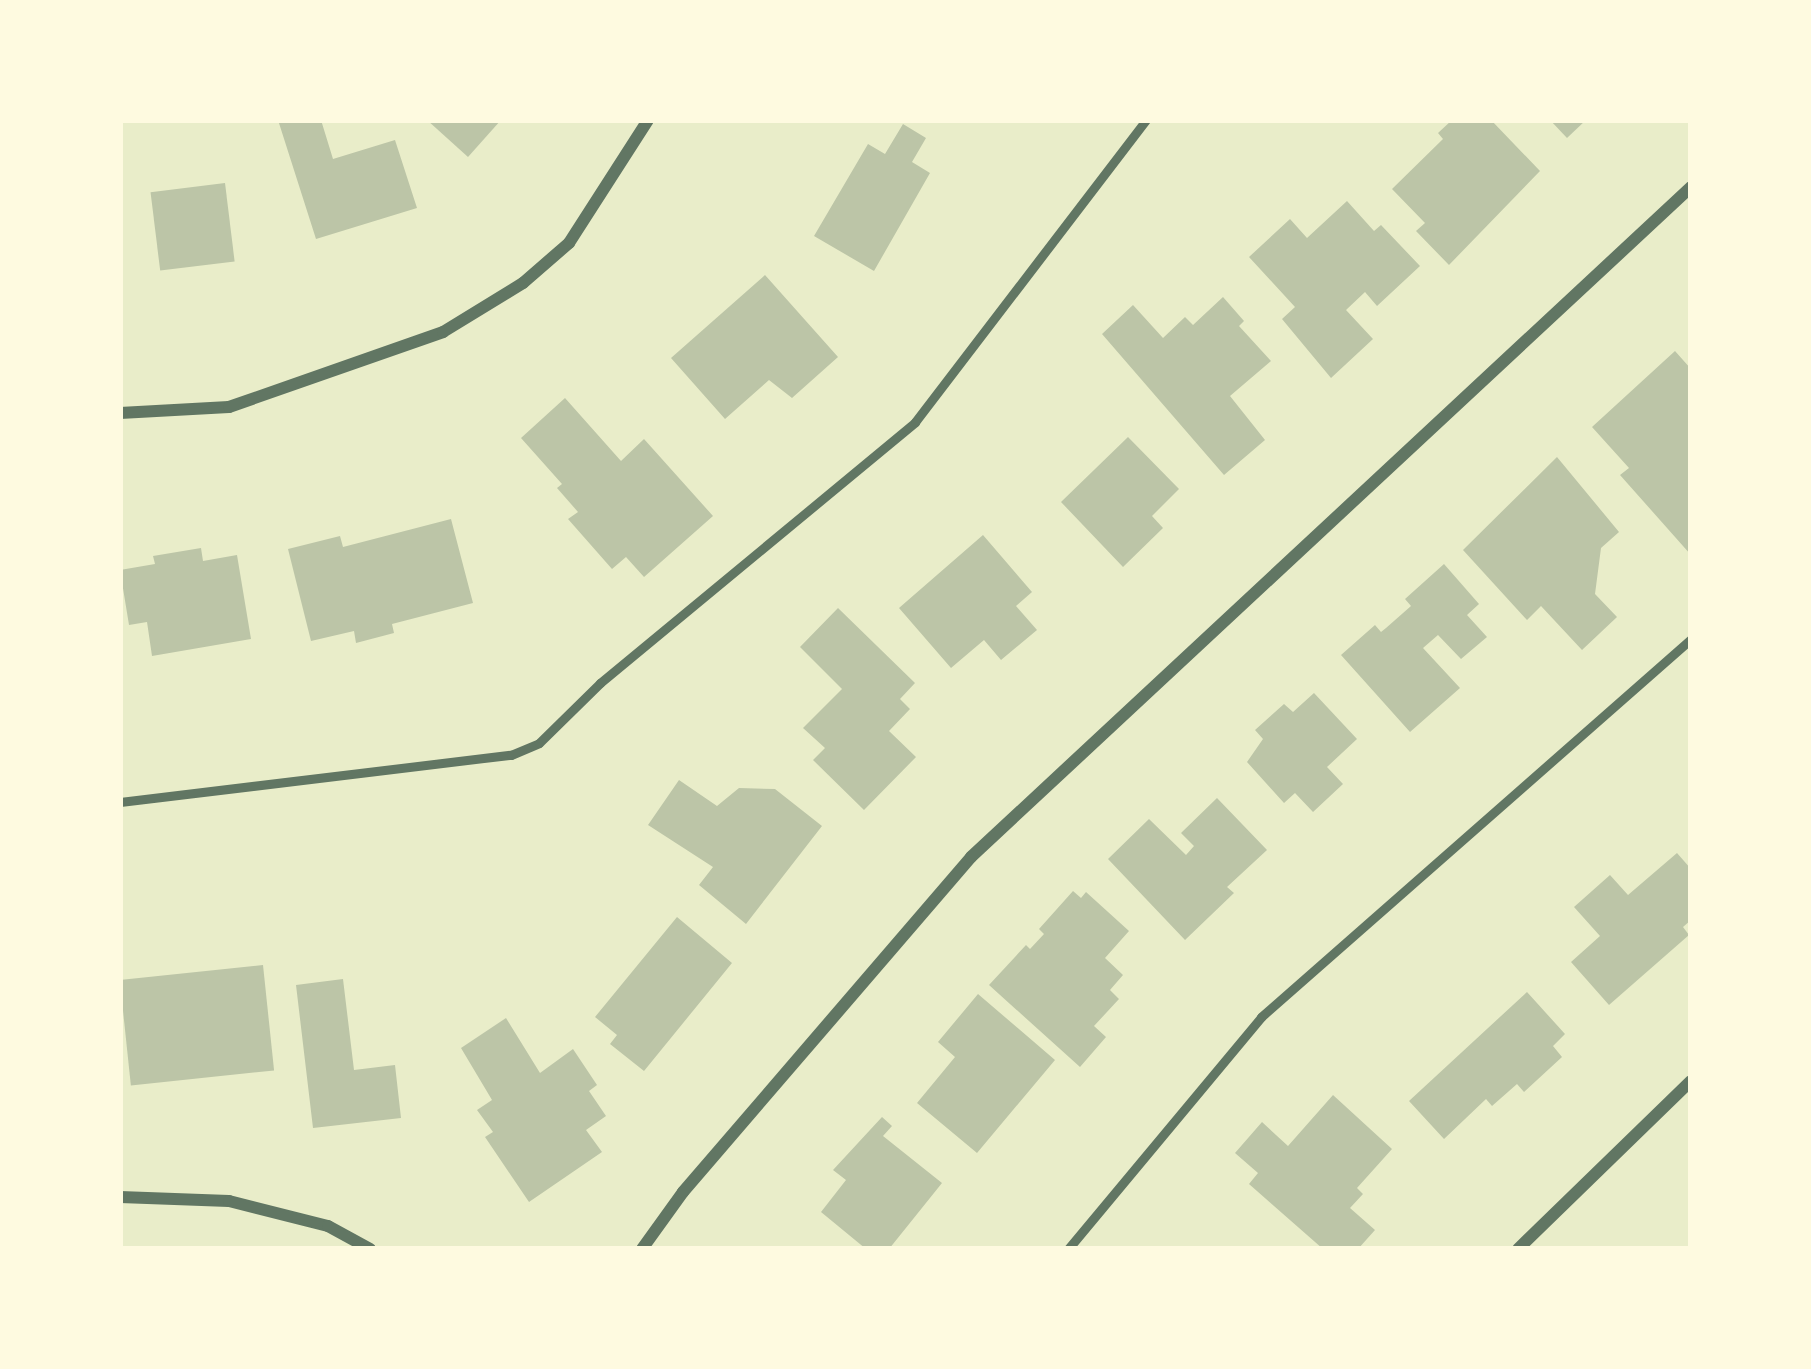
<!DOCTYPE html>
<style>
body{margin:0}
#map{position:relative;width:1811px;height:1369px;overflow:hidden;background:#e9edc9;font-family:"Space Grotesk",sans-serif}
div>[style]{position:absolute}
.building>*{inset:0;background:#bcc5a7;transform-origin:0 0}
.service>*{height:9px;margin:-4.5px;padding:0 4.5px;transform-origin:4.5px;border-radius:4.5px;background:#617663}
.minor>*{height:12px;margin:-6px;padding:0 6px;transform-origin:6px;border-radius:6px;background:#617663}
span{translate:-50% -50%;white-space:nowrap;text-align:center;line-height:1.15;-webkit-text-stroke:9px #fefae0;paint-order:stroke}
.frame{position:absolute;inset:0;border:123px solid #fefae0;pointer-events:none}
</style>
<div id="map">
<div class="building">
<div style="clip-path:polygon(278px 120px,321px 120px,333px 159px,395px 140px,417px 208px,316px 239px)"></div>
<div style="clip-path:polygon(427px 120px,501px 120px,468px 157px)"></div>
<div style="clip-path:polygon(1452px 120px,1491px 120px,1540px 171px,1449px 265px,1416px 231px,1425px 223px,1392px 189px,1443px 139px,1438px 133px)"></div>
<div style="clip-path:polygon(1550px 120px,1586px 120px,1567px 138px)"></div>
<div style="clip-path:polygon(903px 124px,926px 138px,912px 162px,930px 173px,874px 271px,814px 236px,868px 144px,885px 154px)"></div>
<div style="left:225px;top:183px;width:79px;height:75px;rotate:83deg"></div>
<div style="clip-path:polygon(1347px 201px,1374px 231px,1381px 225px,1420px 266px,1377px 306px,1365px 292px,1346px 310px,1373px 339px,1331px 378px,1282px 319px,1295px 307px,1249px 257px,1290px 219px,1307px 238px)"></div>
<div style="clip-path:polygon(765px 275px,838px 357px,792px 398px,769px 380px,725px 419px,671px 358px)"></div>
<div style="clip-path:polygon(1223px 297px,1244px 321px,1239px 326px,1271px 361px,1230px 396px,1265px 440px,1224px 475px,1102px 334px,1133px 305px,1163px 338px,1185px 317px,1193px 325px)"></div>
<div style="clip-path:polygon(1675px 351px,1691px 369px,1691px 555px,1620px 475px,1629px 468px,1592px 427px)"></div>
<div style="clip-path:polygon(565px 398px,621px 461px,644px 439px,713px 516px,644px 577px,626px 557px,612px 569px,568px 519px,578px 512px,557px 488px,562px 484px,521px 438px)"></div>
<div style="clip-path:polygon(1128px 437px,1179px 489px,1152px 516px,1163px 528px,1123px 567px,1061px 502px)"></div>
<div style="clip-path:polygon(1557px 457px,1619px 532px,1601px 548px,1595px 594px,1617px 617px,1582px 650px,1541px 606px,1527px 620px,1463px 550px)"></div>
<div style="clip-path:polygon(451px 519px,473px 603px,392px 624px,394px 633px,356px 643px,354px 631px,311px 641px,288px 549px,340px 536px,343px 547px)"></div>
<div style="clip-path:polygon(983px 535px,1032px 592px,1016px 606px,1037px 630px,1001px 660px,984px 640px,951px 668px,899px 608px)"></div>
<div style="clip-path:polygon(201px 548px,203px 561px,237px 555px,251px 639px,152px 656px,147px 622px,129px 625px,120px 570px,155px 564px,153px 556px)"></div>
<div style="clip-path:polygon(1444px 564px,1479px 604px,1467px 615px,1487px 637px,1461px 659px,1438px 635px,1423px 648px,1460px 688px,1410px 732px,1341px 655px,1375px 625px,1381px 632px,1386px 628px,1411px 606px,1405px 599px)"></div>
<div style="clip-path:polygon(838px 608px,915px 683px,900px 699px,910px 709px,889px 731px,916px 757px,864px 810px,813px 760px,825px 748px,803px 728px,842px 689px,800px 647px)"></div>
<div style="clip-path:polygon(1314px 693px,1357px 739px,1327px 767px,1343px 784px,1313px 812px,1295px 793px,1284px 803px,1247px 762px,1263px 739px,1255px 730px,1284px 704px,1293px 712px)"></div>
<div style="clip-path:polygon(679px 780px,717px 806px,739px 788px,775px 789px,822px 826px,746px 924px,699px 885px,713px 867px,648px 825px)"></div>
<div style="clip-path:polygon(1217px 798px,1267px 850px,1227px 887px,1234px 893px,1185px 940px,1108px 859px,1149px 819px,1186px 855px,1194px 846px,1181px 833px)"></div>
<div style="clip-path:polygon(1677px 853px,1691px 869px,1691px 920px,1683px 927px,1689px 935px,1609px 1005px,1571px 962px,1600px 936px,1574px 907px,1610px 875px,1628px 895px)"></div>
<div style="clip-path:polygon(1073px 891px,1081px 898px,1086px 892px,1129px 931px,1105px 958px,1123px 975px,1110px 990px,1119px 999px,1094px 1026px,1106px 1037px,1080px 1067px,989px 985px,1026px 945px,1030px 949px,1044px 934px,1039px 929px)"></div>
<div style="clip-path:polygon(677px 917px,732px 963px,644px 1071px,610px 1044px,617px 1035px,595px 1017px)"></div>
<div style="left:263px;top:965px;width:106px;height:144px;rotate:84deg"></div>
<div style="clip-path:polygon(343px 979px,354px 1070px,395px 1065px,401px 1118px,313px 1128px,296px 985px)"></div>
<div style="clip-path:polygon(1527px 992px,1565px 1034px,1553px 1046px,1562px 1057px,1524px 1092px,1517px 1084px,1492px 1106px,1486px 1099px,1444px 1139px,1409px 1101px)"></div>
<div style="clip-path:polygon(978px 994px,1055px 1060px,977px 1153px,917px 1103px,955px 1057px,938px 1042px)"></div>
<div style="clip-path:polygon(506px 1018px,540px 1073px,573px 1049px,597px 1085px,589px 1091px,606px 1116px,586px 1130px,602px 1152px,529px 1202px,485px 1137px,493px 1132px,477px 1110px,492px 1100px,461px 1048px)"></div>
<div style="clip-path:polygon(1333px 1095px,1392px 1149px,1357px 1188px,1363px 1194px,1350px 1208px,1375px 1230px,1358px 1249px,1323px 1249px,1249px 1184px,1258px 1173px,1235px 1153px,1262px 1122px,1288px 1146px)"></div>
<div style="clip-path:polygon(882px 1117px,892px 1126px,883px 1136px,942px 1183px,889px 1249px,866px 1249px,821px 1212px,846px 1180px,833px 1170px)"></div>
</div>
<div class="service">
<div style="left:120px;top:802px;width:394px;rotate:-6.9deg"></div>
<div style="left:511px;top:755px;width:30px;rotate:-23deg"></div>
<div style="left:539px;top:743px;width:86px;rotate:-44.5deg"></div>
<div style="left:600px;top:683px;width:409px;rotate:-39.6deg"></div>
<div style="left:915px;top:422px;width:380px;rotate:-52.6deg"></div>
<div style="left:1068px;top:1249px;width:302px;rotate:-50.2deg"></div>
<div style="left:1261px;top:1017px;width:573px;rotate:-41.32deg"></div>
</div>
<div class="minor">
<div style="left:120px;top:413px;width:109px;rotate:-3.2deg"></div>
<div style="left:229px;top:407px;width:227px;rotate:-19.3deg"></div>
<div style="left:443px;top:332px;width:94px;rotate:-31.5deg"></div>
<div style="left:523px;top:283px;width:61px;rotate:-41deg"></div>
<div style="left:569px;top:243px;width:146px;rotate:-57.3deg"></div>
<div style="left:120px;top:1197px;width:109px;rotate:2.1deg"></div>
<div style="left:229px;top:1201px;width:102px;rotate:14.2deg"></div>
<div style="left:328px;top:1226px;width:48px;rotate:28.7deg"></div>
<div style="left:642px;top:1249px;width:70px;rotate:-54.3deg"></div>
<div style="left:683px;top:1192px;width:442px;rotate:-49.3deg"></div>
<div style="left:971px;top:857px;width:984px;rotate:-42.94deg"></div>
<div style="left:1518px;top:1249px;width:241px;rotate:-44.2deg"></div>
</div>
<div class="frame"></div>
</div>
